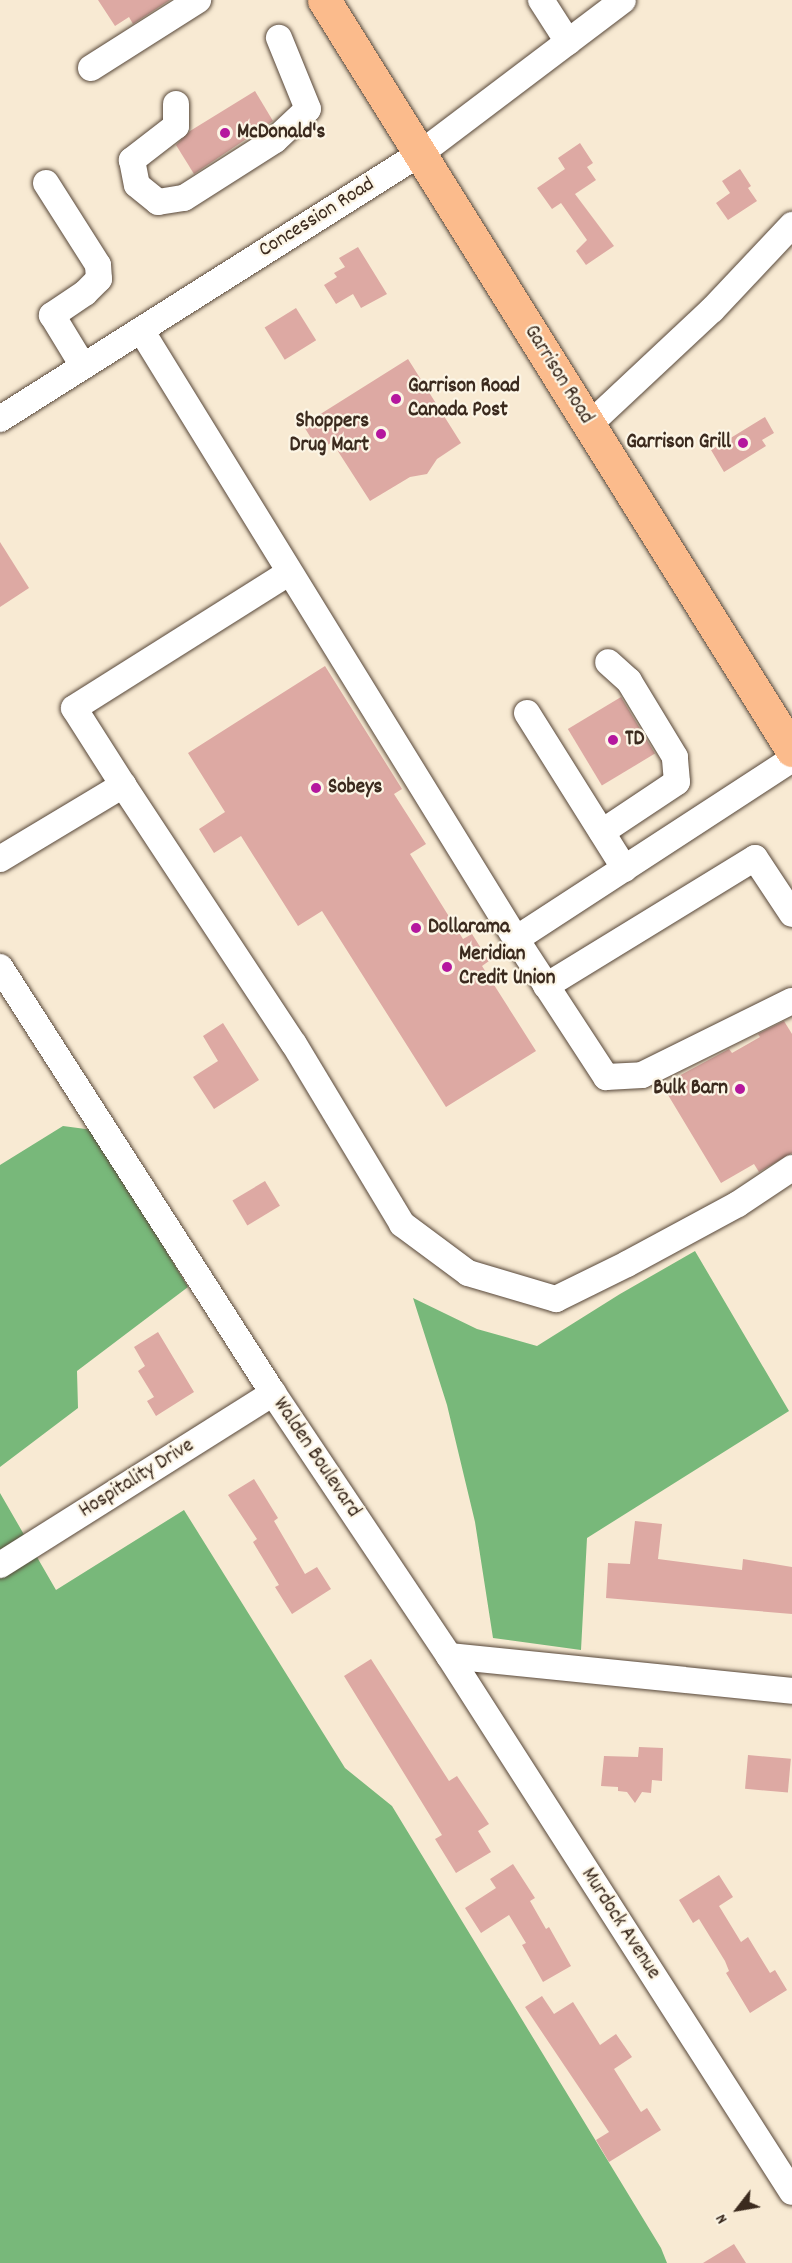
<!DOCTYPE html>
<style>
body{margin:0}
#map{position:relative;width:792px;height:2263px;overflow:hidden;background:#f8ead3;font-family:Dekko,sans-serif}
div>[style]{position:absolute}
.forest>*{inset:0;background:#78b87a}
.building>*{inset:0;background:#dda9a3;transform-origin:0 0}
.roads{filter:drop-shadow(0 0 2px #574739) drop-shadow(0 0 2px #574739)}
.minor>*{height:26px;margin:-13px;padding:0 13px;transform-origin:13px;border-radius:13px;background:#fff}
.major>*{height:33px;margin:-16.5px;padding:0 16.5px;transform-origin:16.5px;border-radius:16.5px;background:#fbbb8c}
.dots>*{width:16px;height:16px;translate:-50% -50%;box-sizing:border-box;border:3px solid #fcf5e5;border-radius:50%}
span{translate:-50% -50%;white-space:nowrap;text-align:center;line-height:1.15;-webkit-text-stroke:4.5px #fcf5e5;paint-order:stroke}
.poi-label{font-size:21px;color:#3b2a1e;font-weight:700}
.left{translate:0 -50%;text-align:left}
.right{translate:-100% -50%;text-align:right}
.street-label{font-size:21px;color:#3b2a1e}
.north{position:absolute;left:708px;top:2179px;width:60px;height:60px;-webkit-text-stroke:4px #fcf5e5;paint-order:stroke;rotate:239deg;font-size:16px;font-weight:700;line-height:24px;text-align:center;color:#3b2a1e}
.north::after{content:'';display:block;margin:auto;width:21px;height:27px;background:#3b2a1e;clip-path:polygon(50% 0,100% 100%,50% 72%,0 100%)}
</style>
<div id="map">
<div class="forest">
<div style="clip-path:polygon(63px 1126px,93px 1130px,188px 1287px,77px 1371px,78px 1408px,0 1467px,0 1165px)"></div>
<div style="clip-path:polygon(695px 1251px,789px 1411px,587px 1538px,581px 1650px,493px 1638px,475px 1522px,447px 1405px,413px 1298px,477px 1329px,537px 1346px,620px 1294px)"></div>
<div style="clip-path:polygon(0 1493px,56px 1590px,184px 1510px,345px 1768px,392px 1806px,661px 2248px,667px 2263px,0 2263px)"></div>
</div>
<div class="building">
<div style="clip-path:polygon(98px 0,170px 0,133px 24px,129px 17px,115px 26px)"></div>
<div style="clip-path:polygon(255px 91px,273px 121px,194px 174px,176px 145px,190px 131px)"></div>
<div style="clip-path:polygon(580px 143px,593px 163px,587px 167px,596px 180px,575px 194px,614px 246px,586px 265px,576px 251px,587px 240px,561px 203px,552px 209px,537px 188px,565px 169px,558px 158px)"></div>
<div style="clip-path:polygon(740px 169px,751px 186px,748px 188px,757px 201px,728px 220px,716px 203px,730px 193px,722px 181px)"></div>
<div style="clip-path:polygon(358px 247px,387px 294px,361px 308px,353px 294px,336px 304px,324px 285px,337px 277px,334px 273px,345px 267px,339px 258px)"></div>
<div style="left:296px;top:308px;width:38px;height:37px;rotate:58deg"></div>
<div style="clip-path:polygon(408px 359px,461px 443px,437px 459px,427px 474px,410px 477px,370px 501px,332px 442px,319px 451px,303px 425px)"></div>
<div style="clip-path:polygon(765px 417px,774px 433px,762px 440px,766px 446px,724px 472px,711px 450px)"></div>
<div style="clip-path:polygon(0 542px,29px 588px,0 607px)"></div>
<div style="clip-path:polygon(325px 666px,402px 789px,394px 794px,426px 844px,410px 854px,463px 939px,472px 934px,489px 961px,482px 966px,536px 1051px,446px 1107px,322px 911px,298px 926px,241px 836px,214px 853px,199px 829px,225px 812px,188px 753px)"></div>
<div style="left:621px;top:697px;width:66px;height:62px;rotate:59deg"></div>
<div style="clip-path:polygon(784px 1021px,792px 1034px,792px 1153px,759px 1172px,754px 1164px,721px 1183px,662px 1085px,729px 1049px,732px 1053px,760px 1037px,758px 1034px)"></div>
<div style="clip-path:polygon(223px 1023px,259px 1080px,214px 1109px,193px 1077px,218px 1061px,203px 1036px)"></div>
<div style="left:265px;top:1181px;width:29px;height:38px;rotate:59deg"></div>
<div style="clip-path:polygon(158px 1332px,194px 1392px,156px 1416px,147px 1401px,154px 1397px,138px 1371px,145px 1366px,134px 1347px)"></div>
<div style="clip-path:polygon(254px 1479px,278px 1518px,274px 1521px,305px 1574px,317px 1567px,331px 1589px,292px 1614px,275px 1587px,279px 1585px,253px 1542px,257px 1539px,228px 1495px)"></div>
<div style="clip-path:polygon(635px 1521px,662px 1524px,658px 1559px,742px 1570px,743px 1559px,792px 1567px,792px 1614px,606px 1598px,608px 1563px,630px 1564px)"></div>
<div style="clip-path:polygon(371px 1659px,449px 1781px,457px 1776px,489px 1824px,478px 1831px,491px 1852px,456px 1873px,435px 1839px,442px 1835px,344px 1676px)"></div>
<div style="clip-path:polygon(639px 1747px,663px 1748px,662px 1781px,652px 1780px,651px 1793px,642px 1792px,635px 1803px,627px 1792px,618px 1791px,618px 1787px,601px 1786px,604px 1756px,638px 1757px)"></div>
<div style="left:748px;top:1755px;width:43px;height:34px;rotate:5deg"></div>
<div style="clip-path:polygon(513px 1864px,535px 1898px,530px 1901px,546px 1929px,549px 1927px,571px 1966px,543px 1982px,522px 1945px,526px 1943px,509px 1915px,481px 1933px,465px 1908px,496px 1888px,490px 1879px)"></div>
<div style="clip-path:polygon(719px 1875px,733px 1897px,719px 1906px,741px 1942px,748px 1937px,770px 1973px,775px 1970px,787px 1990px,750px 2013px,726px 1973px,729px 1971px,725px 1961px,699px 1919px,693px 1923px,679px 1900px)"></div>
<div style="clip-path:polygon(542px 1996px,554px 2014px,573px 2002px,600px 2045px,616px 2034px,632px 2057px,614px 2069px,641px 2112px,647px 2108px,661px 2130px,609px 2162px,596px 2140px,609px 2132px,525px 2007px)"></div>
<div style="clip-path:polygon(734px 2244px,746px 2263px,703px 2263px)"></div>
</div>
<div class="roads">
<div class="minor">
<div style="left:541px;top:0;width:50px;rotate:57.3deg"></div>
<div style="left:91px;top:68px;width:127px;rotate:-32.4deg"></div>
<div style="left:176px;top:104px;width:22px;rotate:90deg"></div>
<div style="left:176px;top:126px;width:56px;rotate:142.3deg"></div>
<div style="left:132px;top:160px;width:25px;rotate:79deg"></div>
<div style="left:137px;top:185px;width:27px;rotate:39deg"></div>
<div style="left:158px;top:202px;width:26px;rotate:-9deg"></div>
<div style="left:184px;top:198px;width:108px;rotate:-32.5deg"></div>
<div style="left:275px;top:140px;width:45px;rotate:-43.2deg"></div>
<div style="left:308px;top:109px;width:77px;rotate:-112.2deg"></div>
<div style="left:46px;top:183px;width:97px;rotate:57.6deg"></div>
<div style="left:98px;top:265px;width:14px;rotate:86deg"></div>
<div style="left:99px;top:279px;width:20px;rotate:135deg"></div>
<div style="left:85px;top:293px;width:40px;rotate:146deg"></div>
<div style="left:52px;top:315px;width:60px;rotate:58.7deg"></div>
<div style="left:141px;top:330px;width:715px;rotate:58.38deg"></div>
<div style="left:516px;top:939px;width:330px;rotate:-33.1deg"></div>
<div style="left:0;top:419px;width:498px;rotate:-32.3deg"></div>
<div style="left:421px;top:153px;width:253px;rotate:-37.1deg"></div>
<div style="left:589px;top:425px;width:168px;rotate:-43.1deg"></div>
<div style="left:712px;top:310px;width:117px;rotate:-46.7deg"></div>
<div style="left:527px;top:713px;width:184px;rotate:57.9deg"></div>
<div style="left:123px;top:785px;width:310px;rotate:56.6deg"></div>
<div style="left:294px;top:1044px;width:210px;rotate:59deg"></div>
<div style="left:402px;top:1224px;width:82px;rotate:36.6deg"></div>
<div style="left:468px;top:1273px;width:92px;rotate:16.5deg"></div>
<div style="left:556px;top:1299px;width:79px;rotate:-26.2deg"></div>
<div style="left:627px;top:1264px;width:126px;rotate:-28.4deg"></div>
<div style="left:738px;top:1204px;width:65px;rotate:-33.7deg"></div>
<div style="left:602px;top:832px;width:90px;rotate:-33.7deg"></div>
<div style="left:677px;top:782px;width:25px;rotate:-95deg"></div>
<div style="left:675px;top:757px;width:89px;rotate:-121.2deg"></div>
<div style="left:629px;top:681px;width:28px;rotate:-138deg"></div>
<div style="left:0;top:859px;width:144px;rotate:-31deg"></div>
<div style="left:123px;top:785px;width:91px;rotate:-122.5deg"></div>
<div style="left:74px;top:708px;width:253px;rotate:-32.2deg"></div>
<div style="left:516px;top:939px;width:165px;rotate:56.9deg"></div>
<div style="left:606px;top:1077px;width:36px;rotate:-3deg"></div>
<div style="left:642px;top:1075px;width:167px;rotate:-26.3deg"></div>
<div style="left:0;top:967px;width:506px;rotate:57.35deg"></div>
<div style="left:273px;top:1393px;width:316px;rotate:56.2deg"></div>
<div style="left:449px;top:1656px;width:636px;rotate:57.38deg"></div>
<div style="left:546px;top:986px;width:245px;rotate:-31.5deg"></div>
<div style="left:755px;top:858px;width:67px;rotate:56.5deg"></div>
<div style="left:0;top:1565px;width:323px;rotate:-32.2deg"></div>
<div style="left:449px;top:1656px;width:345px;rotate:5.8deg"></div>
</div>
<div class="major">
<div style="left:324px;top:0;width:884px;rotate:58.04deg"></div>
</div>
</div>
<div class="dots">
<div style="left:225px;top:133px;background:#b5179e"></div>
<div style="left:396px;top:399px;background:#b5179e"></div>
<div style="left:381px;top:434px;background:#b5179e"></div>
<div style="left:743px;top:443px;background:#b5179e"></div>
<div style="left:613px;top:740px;background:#b5179e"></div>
<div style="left:316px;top:788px;background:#b5179e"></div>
<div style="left:416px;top:928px;background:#b5179e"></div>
<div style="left:447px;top:967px;background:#b5179e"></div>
<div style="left:740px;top:1089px;background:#b5179e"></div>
</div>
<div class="poi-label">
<span class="left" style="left:237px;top:133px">McDonald's</span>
<span class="left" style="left:408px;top:399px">Garrison Road<br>Canada Post</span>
<span class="right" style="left:369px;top:434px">Shoppers<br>Drug Mart</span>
<span class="right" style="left:731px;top:443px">Garrison Grill</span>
<span class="left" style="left:625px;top:740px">TD</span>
<span class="left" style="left:328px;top:788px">Sobeys</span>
<span class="left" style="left:428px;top:928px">Dollarama</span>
<span class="left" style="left:459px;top:967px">Meridian<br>Credit Union</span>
<span class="right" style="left:728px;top:1089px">Bulk Barn</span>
</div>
<div class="street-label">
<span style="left:317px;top:218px;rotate:-32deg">Concession Road</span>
<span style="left:558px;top:375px;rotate:58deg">Garrison Road</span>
<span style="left:316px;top:1458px;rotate:56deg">Walden Boulevard</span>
<span style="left:137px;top:1479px;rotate:-32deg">Hospitality Drive</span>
<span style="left:620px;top:1924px;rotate:57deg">Murdock Avenue</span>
</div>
<div class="north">N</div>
</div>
